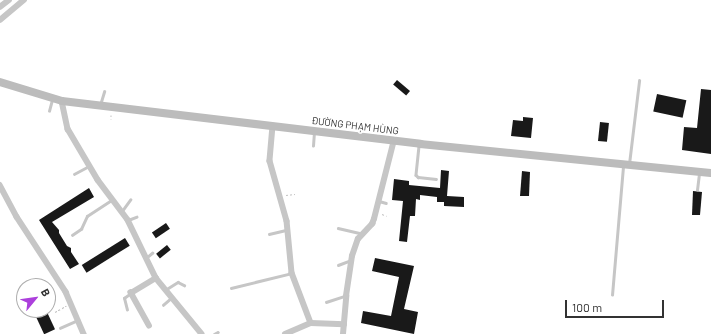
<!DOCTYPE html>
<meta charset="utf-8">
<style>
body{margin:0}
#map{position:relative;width:711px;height:334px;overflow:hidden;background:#fff;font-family:Barlow,sans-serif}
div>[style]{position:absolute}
.building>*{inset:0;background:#191919;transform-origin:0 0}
.path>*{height:1px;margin-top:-0.5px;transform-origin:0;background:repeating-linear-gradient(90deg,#c2c2c2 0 2px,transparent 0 4px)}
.service>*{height:2.5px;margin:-1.25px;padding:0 1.25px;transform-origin:1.25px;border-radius:1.25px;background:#c6c6c6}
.minor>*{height:5.5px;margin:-2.75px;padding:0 2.75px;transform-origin:2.75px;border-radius:2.75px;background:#c6c6c6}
.secondary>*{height:8px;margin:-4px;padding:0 4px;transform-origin:4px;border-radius:4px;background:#bcbcbc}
span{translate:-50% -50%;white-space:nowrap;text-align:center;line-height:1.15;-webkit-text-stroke:4px #fff;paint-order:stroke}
.street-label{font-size:10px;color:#323232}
.north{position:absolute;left:16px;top:278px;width:40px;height:40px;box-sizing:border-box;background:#fff;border:1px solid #adadad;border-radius:50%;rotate:61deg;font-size:11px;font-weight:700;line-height:16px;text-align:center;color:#323232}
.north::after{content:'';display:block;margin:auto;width:14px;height:18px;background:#ac40dc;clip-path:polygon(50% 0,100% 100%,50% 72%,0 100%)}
.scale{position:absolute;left:565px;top:300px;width:99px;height:18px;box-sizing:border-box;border:2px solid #323232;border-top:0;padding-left:5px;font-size:12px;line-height:14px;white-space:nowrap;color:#323232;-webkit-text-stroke:3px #fff;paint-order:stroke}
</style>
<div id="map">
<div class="building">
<div style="left:397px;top:80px;width:17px;height:6px;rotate:40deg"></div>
<div style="clip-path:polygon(701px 89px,711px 90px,711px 154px,682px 150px,684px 127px,697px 128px)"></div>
<div style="left:657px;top:94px;width:30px;height:18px;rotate:12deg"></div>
<div style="clip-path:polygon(523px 117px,533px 118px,531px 138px,511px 136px,513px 120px,523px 121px)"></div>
<div style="left:600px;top:122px;width:9px;height:19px;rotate:6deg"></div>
<div style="clip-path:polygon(441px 170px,449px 171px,447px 196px,464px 197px,464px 207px,444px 206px,444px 202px,437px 202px,437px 197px,420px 195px,420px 200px,416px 199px,415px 216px,410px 216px,407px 242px,399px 241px,403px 201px,392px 200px,394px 179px,409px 181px,409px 185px,440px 188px)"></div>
<div style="clip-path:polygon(522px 171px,530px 172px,529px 196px,520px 196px)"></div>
<div style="clip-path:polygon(89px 188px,94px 197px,52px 222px,59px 230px,59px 233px,67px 246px,71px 248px,71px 252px,79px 264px,70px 269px,39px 220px)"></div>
<div style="clip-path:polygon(693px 191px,702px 192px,700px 215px,692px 215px)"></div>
<div style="left:166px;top:223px;width:7px;height:17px;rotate:56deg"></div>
<div style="left:125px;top:238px;width:9px;height:51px;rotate:58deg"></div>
<div style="left:167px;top:245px;width:6px;height:14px;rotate:51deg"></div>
<div style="clip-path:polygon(375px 258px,414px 266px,404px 309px,418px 312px,414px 334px,361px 323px,363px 311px,391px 316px,399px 277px,372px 271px)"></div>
<div style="left:47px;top:312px;width:19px;height:12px;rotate:65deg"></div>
</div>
<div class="path">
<div style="left:111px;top:115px;width:4px;rotate:90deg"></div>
<div style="left:286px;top:195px;width:9px;rotate:-6deg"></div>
<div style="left:382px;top:214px;width:5px;rotate:22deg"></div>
<div style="left:55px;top:312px;width:13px;rotate:-29deg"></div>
</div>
<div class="service">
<div style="left:100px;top:105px;width:14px;rotate:-73deg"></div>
<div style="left:49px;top:111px;width:11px;rotate:-75deg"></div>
<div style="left:313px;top:146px;width:13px;rotate:-86deg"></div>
<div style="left:419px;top:146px;width:29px;rotate:96deg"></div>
<div style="left:416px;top:175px;width:3px;rotate:45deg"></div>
<div style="left:418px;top:177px;width:18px;rotate:6deg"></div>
<div style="left:629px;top:164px;width:84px;rotate:-83.1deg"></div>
<div style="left:74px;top:174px;width:17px;rotate:-28deg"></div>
<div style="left:697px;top:190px;width:16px;rotate:-83deg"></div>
<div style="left:379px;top:201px;width:7px;rotate:16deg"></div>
<div style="left:122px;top:211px;width:14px;rotate:-54deg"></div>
<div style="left:128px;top:220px;width:9px;rotate:-21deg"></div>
<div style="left:338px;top:228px;width:26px;rotate:13deg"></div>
<div style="left:269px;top:234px;width:18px;rotate:-13deg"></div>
<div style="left:72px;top:235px;width:11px;rotate:-34deg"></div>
<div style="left:81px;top:229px;width:14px;rotate:-65deg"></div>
<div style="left:87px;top:216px;width:30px;rotate:-33deg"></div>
<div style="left:146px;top:258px;width:8px;rotate:-40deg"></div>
<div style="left:338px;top:265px;width:14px;rotate:-21deg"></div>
<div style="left:231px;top:288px;width:63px;rotate:-13.8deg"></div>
<div style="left:165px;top:290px;width:15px;rotate:-32deg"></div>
<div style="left:178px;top:282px;width:7px;rotate:27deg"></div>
<div style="left:612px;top:295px;width:129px;rotate:-85.1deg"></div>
<div style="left:326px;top:302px;width:20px;rotate:-18deg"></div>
<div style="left:163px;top:305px;width:11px;rotate:-41deg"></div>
<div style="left:127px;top:310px;width:12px;rotate:-104deg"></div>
<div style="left:124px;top:298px;width:9px;rotate:-36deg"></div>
<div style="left:60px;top:328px;width:20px;rotate:-24deg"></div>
<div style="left:214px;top:334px;width:4px;rotate:-27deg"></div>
</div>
<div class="minor">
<div style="left:0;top:7px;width:11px;rotate:-38deg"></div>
<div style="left:0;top:20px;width:31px;rotate:-40deg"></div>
<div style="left:62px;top:101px;width:29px;rotate:78deg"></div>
<div style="left:68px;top:129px;width:59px;rotate:59.5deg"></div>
<div style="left:98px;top:180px;width:50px;rotate:53.1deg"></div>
<div style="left:128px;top:220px;width:64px;rotate:64.2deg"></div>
<div style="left:156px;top:278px;width:72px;rotate:50.6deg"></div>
<div style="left:273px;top:126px;width:35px;rotate:95deg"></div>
<div style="left:270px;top:161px;width:62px;rotate:74.2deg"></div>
<div style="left:287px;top:221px;width:52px;rotate:84.5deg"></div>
<div style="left:292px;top:273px;width:53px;rotate:69.2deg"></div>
<div style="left:0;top:185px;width:36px;rotate:62deg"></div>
<div style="left:17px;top:217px;width:90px;rotate:56.8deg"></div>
<div style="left:66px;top:292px;width:46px;rotate:66.8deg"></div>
<div style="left:149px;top:326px;width:38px;rotate:-119deg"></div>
<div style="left:131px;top:293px;width:29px;rotate:-31deg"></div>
<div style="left:285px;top:334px;width:28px;rotate:-23deg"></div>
<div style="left:311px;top:323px;width:33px;rotate:2deg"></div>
<div style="left:343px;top:334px;width:38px;rotate:-85deg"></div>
<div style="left:346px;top:296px;width:40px;rotate:-81.5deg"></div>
<div style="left:352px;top:256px;width:18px;rotate:-71deg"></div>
<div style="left:358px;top:239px;width:21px;rotate:-47deg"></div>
<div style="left:372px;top:224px;width:5px;rotate:-68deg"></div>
<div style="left:374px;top:219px;width:81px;rotate:-75.8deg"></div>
</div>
<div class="secondary">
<div style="left:0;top:82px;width:65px;rotate:17deg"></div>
<div style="left:62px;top:101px;width:361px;rotate:6.8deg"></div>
<div style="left:420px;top:144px;width:292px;rotate:5.7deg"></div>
</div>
<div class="street-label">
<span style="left:355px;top:126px;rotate:7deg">ĐƯỜNG PHẠM HÙNG</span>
</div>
<div class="north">B</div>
<div class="scale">100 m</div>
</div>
